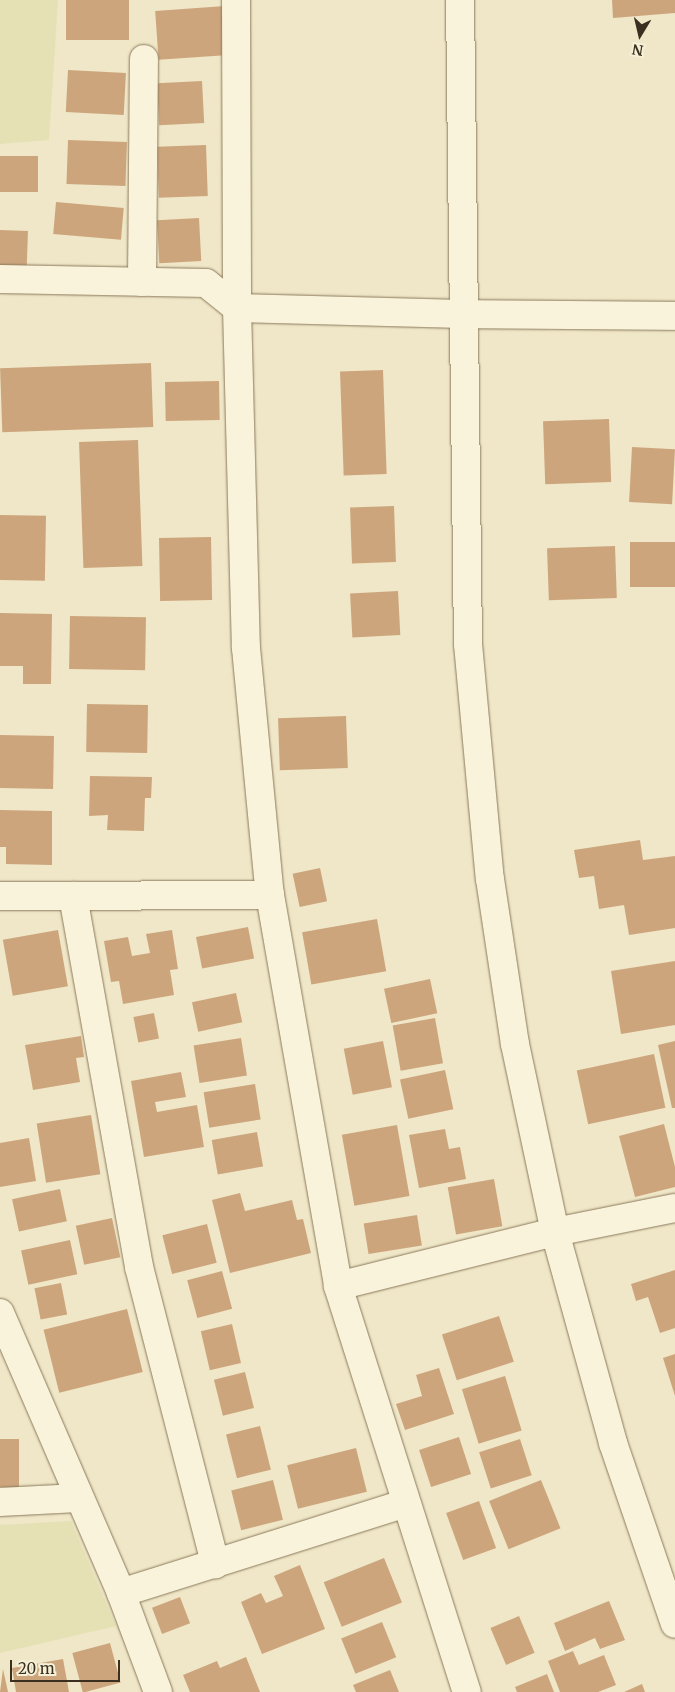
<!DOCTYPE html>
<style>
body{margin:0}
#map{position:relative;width:675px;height:1692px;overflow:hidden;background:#efe7c7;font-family:Merriweather,serif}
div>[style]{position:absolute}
.farmland>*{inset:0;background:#e5e1b4}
.building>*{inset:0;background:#cda57d;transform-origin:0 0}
.roads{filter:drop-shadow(0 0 1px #8b795c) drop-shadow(0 0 1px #8b795c)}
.minor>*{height:28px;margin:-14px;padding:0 14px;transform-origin:14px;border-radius:14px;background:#f9f3db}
.tertiary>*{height:28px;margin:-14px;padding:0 14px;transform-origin:14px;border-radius:14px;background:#f9f3db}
span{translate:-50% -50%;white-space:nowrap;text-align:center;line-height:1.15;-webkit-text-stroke:4px #f6f0d7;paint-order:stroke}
.north{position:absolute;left:615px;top:10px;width:50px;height:50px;-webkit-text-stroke:4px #f6f0d7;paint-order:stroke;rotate:189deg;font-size:14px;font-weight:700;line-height:20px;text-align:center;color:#3b3020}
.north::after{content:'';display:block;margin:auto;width:18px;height:22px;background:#3b3020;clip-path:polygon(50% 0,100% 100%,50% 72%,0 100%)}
.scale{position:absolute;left:10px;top:1660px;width:110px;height:22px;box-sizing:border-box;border:2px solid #3b3020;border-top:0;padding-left:6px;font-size:15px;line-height:18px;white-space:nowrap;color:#3b3020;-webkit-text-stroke:4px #f6f0d7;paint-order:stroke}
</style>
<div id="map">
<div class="farmland">
<div style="clip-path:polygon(0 0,58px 0,49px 140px,0 144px)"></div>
<div style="clip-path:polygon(71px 1521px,116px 1626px,0 1653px,0 1525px)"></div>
</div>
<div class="building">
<div style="left:66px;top:0;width:63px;height:40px"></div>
<div style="clip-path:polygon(612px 0,675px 0,675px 13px,613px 18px)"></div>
<div style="left:225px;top:6px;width:49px;height:70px;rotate:86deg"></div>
<div style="left:68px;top:70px;width:58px;height:42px;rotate:3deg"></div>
<div style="left:202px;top:81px;width:42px;height:45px;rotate:87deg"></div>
<div style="left:68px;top:140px;width:59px;height:44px;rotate:2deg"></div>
<div style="left:206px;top:145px;width:51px;height:49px;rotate:88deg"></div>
<div style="left:0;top:156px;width:38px;height:36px"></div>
<div style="left:56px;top:202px;width:68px;height:32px;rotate:5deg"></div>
<div style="left:199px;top:218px;width:43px;height:42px;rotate:87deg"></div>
<div style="left:0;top:230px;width:28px;height:35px;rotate:2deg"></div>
<div style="left:151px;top:363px;width:64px;height:151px;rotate:88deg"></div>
<div style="left:383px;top:370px;width:104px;height:43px;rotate:88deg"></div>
<div style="left:219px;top:381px;width:39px;height:54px;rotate:89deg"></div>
<div style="left:609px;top:419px;width:63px;height:66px;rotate:88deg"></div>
<div style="left:138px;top:440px;width:126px;height:59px;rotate:88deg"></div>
<div style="left:632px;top:447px;width:43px;height:55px;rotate:3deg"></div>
<div style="left:394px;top:506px;width:56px;height:44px;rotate:88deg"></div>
<div style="left:0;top:515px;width:46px;height:65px;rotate:1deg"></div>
<div style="left:211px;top:537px;width:63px;height:52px;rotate:89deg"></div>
<div style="left:675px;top:542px;width:45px;height:45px;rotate:90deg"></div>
<div style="left:615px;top:546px;width:52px;height:68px;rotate:88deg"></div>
<div style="left:398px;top:591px;width:44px;height:48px;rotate:87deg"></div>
<div style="clip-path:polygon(0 613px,52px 614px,51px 684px,23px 684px,23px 666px,0 666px)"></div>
<div style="left:70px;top:616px;width:76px;height:53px;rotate:1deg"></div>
<div style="left:87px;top:704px;width:61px;height:48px;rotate:1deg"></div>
<div style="left:346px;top:716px;width:52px;height:68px;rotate:88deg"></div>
<div style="left:0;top:735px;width:54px;height:53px;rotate:1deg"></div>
<div style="clip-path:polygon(90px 776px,152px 777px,151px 798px,145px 798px,144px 831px,107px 830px,108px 815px,89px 816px)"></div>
<div style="clip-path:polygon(0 810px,52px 811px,52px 865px,6px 864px,6px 847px,0 847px)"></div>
<div style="clip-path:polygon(640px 840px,643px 860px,675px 856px,675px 928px,629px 935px,624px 905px,599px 909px,594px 876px,579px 878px,574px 850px)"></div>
<div style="left:320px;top:868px;width:34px;height:28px;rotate:78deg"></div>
<div style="left:377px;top:919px;width:53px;height:76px;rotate:80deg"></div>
<div style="left:248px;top:927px;width:32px;height:53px;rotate:79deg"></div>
<div style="left:58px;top:930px;width:57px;height:56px;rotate:80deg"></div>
<div style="clip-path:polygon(172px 930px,178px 969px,170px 970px,174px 995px,123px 1004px,119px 981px,111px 982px,104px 941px,128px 937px,132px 956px,150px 953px,146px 934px)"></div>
<div style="clip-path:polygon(675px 961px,675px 1025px,621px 1034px,611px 971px)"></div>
<div style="left:430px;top:979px;width:35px;height:47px;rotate:78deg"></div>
<div style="left:236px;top:993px;width:30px;height:45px;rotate:78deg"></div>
<div style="left:154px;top:1013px;width:26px;height:21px;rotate:79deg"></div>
<div style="left:435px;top:1018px;width:46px;height:43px;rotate:80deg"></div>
<div style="clip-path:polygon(81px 1036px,84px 1057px,76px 1058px,80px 1082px,33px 1090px,25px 1045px)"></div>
<div style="left:241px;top:1038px;width:38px;height:48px;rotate:81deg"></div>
<div style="left:383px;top:1041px;width:47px;height:40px;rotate:79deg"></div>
<div style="clip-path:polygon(675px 1041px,675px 1108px,672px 1108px,658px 1045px)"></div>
<div style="left:654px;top:1054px;width:55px;height:79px;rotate:78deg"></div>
<div style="left:445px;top:1070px;width:40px;height:46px;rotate:78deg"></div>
<div style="clip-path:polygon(181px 1072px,186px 1097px,155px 1102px,157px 1112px,197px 1105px,204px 1147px,144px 1157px,131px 1081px)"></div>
<div style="left:255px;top:1084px;width:36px;height:52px;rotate:81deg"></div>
<div style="left:91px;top:1115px;width:60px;height:55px;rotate:81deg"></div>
<div style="clip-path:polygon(664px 1124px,675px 1167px,675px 1187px,635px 1197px,619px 1136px)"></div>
<div style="left:397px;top:1125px;width:72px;height:56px;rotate:80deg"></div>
<div style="clip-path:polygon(445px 1129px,449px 1149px,460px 1147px,466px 1179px,419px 1188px,409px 1135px)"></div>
<div style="left:257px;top:1132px;width:35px;height:46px;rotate:80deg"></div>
<div style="clip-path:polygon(29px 1138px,36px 1181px,0 1187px,0 1143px)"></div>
<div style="left:494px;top:1179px;width:48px;height:47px;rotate:80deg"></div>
<div style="left:60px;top:1189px;width:33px;height:49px;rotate:78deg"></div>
<div style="clip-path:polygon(240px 1193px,245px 1211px,292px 1200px,297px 1220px,303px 1219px,311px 1253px,230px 1273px,212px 1200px)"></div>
<div style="left:417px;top:1215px;width:31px;height:54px;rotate:81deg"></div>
<div style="left:112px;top:1218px;width:40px;height:37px;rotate:78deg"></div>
<div style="left:207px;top:1224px;width:40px;height:46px;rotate:76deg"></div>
<div style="left:70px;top:1240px;width:35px;height:50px;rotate:78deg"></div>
<div style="clip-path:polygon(675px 1270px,675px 1328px,660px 1333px,648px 1297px,636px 1301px,631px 1284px)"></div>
<div style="left:222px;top:1271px;width:39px;height:36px;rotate:75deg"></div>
<div style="left:61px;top:1283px;width:32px;height:27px;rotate:79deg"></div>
<div style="left:127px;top:1309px;width:65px;height:86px;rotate:76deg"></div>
<div style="left:499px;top:1316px;width:48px;height:60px;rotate:72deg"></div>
<div style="left:232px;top:1324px;width:40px;height:32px;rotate:77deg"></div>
<div style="clip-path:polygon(675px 1354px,675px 1396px,663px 1358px)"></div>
<div style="clip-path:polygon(439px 1368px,454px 1414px,405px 1430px,396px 1404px,422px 1396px,416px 1375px)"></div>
<div style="left:245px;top:1372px;width:37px;height:32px;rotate:76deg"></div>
<div style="left:505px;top:1376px;width:57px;height:45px;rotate:73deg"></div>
<div style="left:260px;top:1426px;width:45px;height:35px;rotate:76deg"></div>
<div style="left:459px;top:1437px;width:39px;height:42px;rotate:72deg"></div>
<div style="left:0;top:1439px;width:19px;height:48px"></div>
<div style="left:520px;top:1439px;width:38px;height:43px;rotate:72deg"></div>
<div style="left:356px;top:1448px;width:45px;height:71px;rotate:76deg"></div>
<div style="left:273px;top:1480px;width:41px;height:43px;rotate:76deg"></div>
<div style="left:541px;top:1480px;width:52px;height:56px;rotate:68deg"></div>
<div style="left:479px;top:1501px;width:50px;height:35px;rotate:70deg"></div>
<div style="left:384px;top:1558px;width:48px;height:65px;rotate:68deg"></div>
<div style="clip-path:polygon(300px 1565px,325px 1629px,262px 1654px,241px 1602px,261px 1593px,266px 1603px,283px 1596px,274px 1576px)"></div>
<div style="left:180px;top:1597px;width:28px;height:30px;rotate:69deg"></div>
<div style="clip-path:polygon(609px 1601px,625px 1640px,600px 1649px,595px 1638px,565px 1651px,554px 1623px)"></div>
<div style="left:519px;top:1616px;width:40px;height:31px;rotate:67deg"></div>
<div style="left:382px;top:1622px;width:38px;height:44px;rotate:68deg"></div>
<div style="left:110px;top:1643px;width:41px;height:39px;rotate:75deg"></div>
<div style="clip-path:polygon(573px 1651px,579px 1665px,604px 1655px,616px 1685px,598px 1692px,560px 1692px,548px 1661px)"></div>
<div style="clip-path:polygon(246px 1657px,260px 1692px,190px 1692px,183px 1675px,217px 1661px,220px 1668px)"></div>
<div style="clip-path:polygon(63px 1659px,69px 1692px,16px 1692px,12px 1668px)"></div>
<div style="clip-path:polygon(3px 1669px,8px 1692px,0 1692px)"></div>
<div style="clip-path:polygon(390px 1670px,399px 1692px,356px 1692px,353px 1685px)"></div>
<div style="clip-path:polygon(547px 1674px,554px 1692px,517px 1692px,515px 1687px)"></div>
<div style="clip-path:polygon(642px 1684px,645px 1692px,624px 1692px)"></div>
</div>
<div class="roads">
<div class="minor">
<div style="left:236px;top:0;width:308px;rotate:89.8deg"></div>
<div style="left:237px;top:308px;width:340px;rotate:88.5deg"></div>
<div style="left:246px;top:648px;width:248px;rotate:84.5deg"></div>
<div style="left:270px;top:895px;width:397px;rotate:80.1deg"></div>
<div style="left:338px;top:1286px;width:426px;rotate:72.4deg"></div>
<div style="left:0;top:279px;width:206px;rotate:1.1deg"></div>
<div style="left:206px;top:283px;width:40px;rotate:39deg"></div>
<div style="left:237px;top:308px;width:225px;rotate:1.5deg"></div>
<div style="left:142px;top:282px;width:223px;rotate:-89.5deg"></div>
<div style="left:0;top:896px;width:270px;rotate:-0.2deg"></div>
<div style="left:73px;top:896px;width:377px;rotate:79.9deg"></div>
<div style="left:139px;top:1267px;width:307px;rotate:75.6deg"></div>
<div style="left:338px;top:1286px;width:224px;rotate:-14deg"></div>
<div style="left:555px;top:1232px;width:122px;rotate:-11.3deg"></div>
<div style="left:0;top:1313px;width:305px;rotate:66.6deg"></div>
<div style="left:121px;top:1593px;width:106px;rotate:69.5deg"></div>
<div style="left:0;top:1502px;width:78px;rotate:-2.9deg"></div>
<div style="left:121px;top:1593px;width:297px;rotate:-17.5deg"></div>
</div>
<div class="tertiary">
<div style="left:460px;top:0;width:644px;rotate:89.29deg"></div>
<div style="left:468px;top:644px;width:236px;rotate:84.7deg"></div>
<div style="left:490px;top:879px;width:167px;rotate:81.4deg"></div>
<div style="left:515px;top:1044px;width:192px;rotate:78deg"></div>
<div style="left:555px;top:1232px;width:219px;rotate:74.6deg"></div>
<div style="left:613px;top:1443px;width:191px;rotate:71.1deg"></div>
<div style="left:462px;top:314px;width:213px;rotate:0.5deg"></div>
</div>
</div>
<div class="north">N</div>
<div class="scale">20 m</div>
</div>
